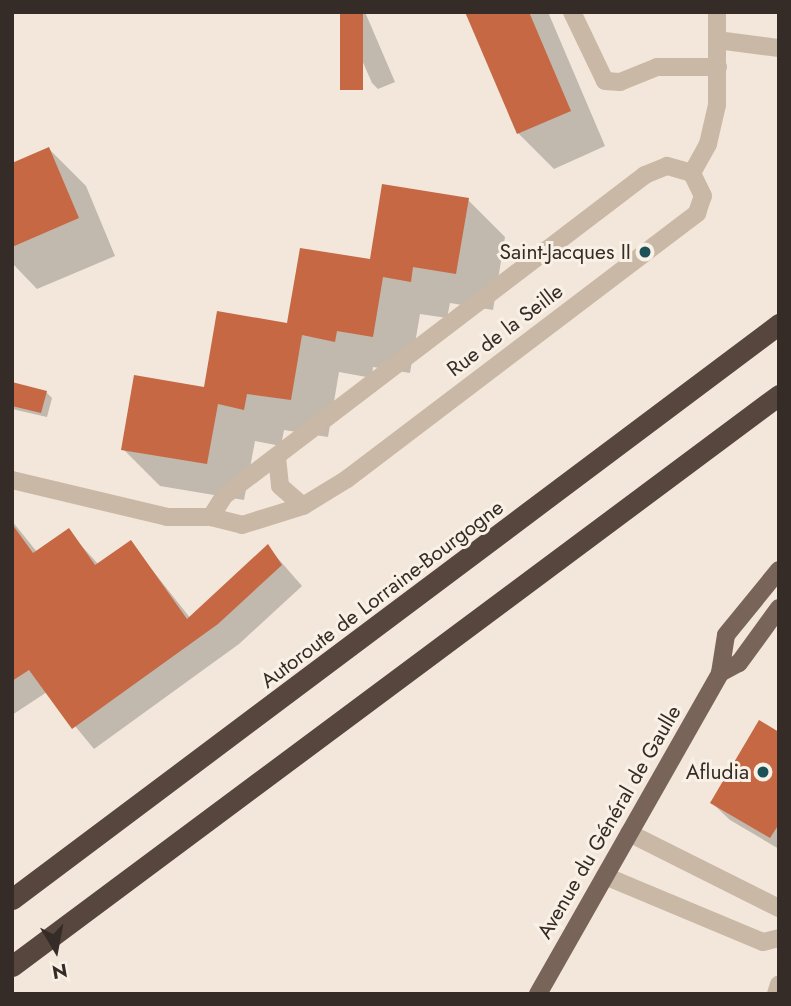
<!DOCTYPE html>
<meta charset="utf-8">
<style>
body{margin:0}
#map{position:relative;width:791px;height:1006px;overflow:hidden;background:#f2e7da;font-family:Jost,sans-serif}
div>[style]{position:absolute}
.shadow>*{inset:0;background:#0003}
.building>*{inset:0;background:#c66843;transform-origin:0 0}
.minor>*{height:18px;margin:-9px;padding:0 9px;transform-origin:9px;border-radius:9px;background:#cab8a6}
.major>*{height:18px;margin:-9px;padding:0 9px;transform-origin:9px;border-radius:9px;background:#786458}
.highway>*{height:21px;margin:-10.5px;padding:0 10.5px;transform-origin:10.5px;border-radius:10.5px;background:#57463e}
.dots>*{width:19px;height:19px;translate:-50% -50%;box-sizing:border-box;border:4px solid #f9f1e6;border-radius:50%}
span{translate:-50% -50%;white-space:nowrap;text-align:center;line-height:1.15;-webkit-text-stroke:6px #f9f1e6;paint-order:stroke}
.poi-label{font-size:21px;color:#362c27}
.right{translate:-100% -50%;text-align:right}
.street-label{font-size:21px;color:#362c27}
.frame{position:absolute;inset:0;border:14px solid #362c27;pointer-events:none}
.north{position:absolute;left:21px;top:915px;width:70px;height:70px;-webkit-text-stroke:5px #f9f1e6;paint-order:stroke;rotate:170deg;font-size:19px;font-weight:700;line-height:28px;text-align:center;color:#362c27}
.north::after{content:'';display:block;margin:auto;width:24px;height:32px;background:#362c27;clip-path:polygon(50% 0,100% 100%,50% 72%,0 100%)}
</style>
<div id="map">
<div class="shadow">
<div style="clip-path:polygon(341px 12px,365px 12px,395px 82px,378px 89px,372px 83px)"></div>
<div style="clip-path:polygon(467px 12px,548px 12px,605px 146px,554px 169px,518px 133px)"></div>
<div style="clip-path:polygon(49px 149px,86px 186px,115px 256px,37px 289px,12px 263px,12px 165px)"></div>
<div style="clip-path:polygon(468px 200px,505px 237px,493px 310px,450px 303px,447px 318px,420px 314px,410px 373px,373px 367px,372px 378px,339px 372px,328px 437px,284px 430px,281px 446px,255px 441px,244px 500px,160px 486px,123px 449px,371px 261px)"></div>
<div style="clip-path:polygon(12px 384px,46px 392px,52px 398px,47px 417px,12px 409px)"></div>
<div style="clip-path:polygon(12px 521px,37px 552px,68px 531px,99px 565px,130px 542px,191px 619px,268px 547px,302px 586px,239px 644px,94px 749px,47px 692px,12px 715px)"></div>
<div style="clip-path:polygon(779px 734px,779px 849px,730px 820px,712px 803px)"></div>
</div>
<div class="building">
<div style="left:340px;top:12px;width:23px;height:78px"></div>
<div style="clip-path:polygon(465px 12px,529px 12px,571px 111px,517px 134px)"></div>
<div style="clip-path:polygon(49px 147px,79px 218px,12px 247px,12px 163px)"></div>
<div style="clip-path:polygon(382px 184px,469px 198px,456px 274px,413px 267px,411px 282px,383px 277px,373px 337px,337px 331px,335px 342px,302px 335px,291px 400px,247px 394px,244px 410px,218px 404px,207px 464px,121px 450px,134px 375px,204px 387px,217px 311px,287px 323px,300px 248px,370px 259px)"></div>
<div style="clip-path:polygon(12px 382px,47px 391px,41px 413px,12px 406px)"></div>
<div style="clip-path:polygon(12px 524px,33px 553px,69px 528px,95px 565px,131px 540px,187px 619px,268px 544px,282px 565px,218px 624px,72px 729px,29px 670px,12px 681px)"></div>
<div style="clip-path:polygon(759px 720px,779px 732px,779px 824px,770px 838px,710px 803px)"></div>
</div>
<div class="minor">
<div style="left:572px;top:12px;width:76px;rotate:64.4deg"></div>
<div style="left:605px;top:81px;width:15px;rotate:4deg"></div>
<div style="left:620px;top:82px;width:40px;rotate:-22deg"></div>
<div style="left:657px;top:67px;width:61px"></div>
<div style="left:717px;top:40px;width:63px;rotate:7.4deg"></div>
<div style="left:692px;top:173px;width:33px;rotate:-61deg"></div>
<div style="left:708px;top:144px;width:40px;rotate:-77deg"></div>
<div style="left:717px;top:105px;width:93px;rotate:-90deg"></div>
<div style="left:277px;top:457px;width:29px;rotate:84deg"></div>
<div style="left:280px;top:486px;width:30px;rotate:41deg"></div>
<div style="left:12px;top:480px;width:159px;rotate:13.4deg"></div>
<div style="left:167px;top:517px;width:44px"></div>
<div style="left:211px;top:517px;width:32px;rotate:14deg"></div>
<div style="left:242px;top:525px;width:64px;rotate:-17.3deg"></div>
<div style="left:303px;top:506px;width:52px;rotate:-31.5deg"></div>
<div style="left:347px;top:479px;width:440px;rotate:-37.2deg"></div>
<div style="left:697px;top:213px;width:18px;rotate:-71deg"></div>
<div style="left:703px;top:196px;width:25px;rotate:-116deg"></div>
<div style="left:692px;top:173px;width:26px;rotate:-164deg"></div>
<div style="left:667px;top:166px;width:24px;rotate:158deg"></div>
<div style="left:645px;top:175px;width:529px;rotate:142.68deg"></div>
<div style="left:224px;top:496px;width:25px;rotate:122deg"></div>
<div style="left:629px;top:833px;width:168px;rotate:26.6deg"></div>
<div style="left:605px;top:876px;width:171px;rotate:22.7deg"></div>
<div style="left:763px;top:942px;width:16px;rotate:-14deg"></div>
<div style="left:776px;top:994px;width:10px;rotate:-73deg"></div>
</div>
<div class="major">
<div style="left:720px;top:673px;width:21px;rotate:-28deg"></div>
<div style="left:739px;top:663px;width:68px;rotate:-54deg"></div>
<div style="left:538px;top:994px;width:369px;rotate:-60.4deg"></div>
<div style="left:720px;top:673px;width:38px;rotate:-81deg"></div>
<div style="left:726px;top:635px;width:84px;rotate:-50.8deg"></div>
</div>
<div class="highway">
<div style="left:12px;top:899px;width:959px;rotate:-36.86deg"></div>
<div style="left:12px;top:966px;width:956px;rotate:-36.67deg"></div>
</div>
<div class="dots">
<div style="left:645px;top:252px;background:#1c5157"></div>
<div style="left:763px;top:772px;background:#1c5157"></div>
</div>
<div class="poi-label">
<span class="right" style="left:631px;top:252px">Saint-Jacques II</span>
<span class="right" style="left:749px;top:772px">Afludia</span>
</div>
<div class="street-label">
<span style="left:505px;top:330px;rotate:-37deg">Rue de la Seille</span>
<span style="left:382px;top:594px;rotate:-37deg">Autoroute de Lorraine-Bourgogne</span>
<span style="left:609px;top:822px;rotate:-60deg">Avenue du Général de Gaulle</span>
</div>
<div class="frame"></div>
<div class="north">N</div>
</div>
